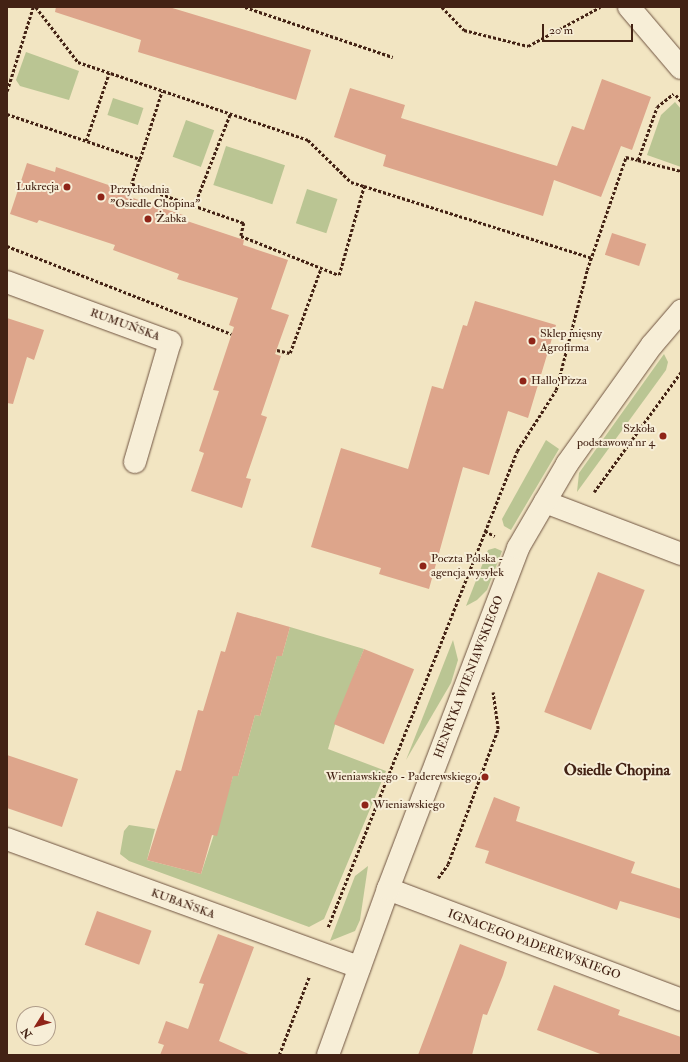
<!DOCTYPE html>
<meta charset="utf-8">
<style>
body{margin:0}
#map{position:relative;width:688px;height:1062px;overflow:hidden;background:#f2e5c2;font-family:"IM FELL Double Pica",serif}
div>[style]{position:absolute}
.green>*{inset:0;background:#bac593;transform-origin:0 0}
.building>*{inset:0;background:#dda58b;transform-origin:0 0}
.path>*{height:2.5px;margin-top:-1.25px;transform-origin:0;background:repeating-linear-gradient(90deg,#432214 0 3px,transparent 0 5px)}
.roads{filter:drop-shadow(0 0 1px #6f5340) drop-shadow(0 0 1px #6f5340)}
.street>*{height:22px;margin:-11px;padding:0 11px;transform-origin:11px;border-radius:11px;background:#f7eed7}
.dots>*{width:11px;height:11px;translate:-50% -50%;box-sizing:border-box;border:2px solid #f7eed7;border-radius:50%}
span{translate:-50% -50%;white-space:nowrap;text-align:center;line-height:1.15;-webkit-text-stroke:4px #f7eed7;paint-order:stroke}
.poi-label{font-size:12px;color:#432214}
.right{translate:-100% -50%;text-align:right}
.left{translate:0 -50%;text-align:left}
.street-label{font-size:12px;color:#432214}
.district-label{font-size:16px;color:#432214;font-weight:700}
.frame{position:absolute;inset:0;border:8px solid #432214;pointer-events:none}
.north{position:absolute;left:16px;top:1006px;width:40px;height:40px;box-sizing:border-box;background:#f7eed7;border:1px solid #af9c89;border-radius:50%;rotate:233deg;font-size:11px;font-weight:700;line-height:16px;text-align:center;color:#432214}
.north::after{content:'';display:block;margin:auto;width:14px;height:18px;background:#8f2418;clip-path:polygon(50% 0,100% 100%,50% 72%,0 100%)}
.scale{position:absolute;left:542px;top:24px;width:91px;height:18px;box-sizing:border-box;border:2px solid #432214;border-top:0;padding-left:5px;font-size:12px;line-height:14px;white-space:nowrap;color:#432214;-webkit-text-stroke:3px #f7eed7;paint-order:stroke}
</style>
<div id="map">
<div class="green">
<div style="clip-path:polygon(26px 52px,79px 71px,69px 100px,20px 86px,16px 80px)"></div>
<div style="left:113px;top:98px;width:32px;height:18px;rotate:18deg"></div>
<div style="clip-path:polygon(675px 102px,681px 109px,681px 167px,647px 155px,661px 115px)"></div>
<div style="left:186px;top:120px;width:30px;height:39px;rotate:20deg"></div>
<div style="left:226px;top:146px;width:62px;height:41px;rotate:18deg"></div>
<div style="left:307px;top:189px;width:32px;height:36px;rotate:18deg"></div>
<div style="clip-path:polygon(664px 354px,668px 362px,666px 370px,577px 492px,579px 473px)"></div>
<div style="clip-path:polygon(546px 440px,559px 449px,511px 530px,504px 526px,502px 519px)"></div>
<div style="clip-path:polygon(495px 548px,502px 551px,487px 590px,477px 600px,466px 606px,488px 550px)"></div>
<div style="clip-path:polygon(290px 627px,364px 649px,335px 725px,328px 749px,386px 771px,324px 919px,309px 927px,129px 861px,120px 854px,124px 831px,129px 825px,155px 829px,147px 860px,201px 874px,233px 776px,238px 776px,255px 715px,260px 716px,277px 656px,282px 656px)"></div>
<div style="clip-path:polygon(453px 640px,458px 660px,451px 683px,406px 760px)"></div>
<div style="clip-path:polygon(368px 866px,360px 920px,355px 931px,330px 941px,355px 876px)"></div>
</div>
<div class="building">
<div style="clip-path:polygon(56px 7px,169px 7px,311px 50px,296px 100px,138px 52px,141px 40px,55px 12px)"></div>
<div style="clip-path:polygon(602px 79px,651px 97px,632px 150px,621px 146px,601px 197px,554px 180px,543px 216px,383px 166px,386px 155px,334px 137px,350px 88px,405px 105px,401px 118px,557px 166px,572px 126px,584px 130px)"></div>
<div style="clip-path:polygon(27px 163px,55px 172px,56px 167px,123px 190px,121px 194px,186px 216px,184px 220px,244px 240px,243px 245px,288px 260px,271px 309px,289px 315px,275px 354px,281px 356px,261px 415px,267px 417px,246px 478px,251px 479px,242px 508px,191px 491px,204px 453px,199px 451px,219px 391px,213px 390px,234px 327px,229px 325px,238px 298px,177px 279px,179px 274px,113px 250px,115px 245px,39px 220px,37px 223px,10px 214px)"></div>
<div style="left:612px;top:233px;width:36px;height:23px;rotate:18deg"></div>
<div style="clip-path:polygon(475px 301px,556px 325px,528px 418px,508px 411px,489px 475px,463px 467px,429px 589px,379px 574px,381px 568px,311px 547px,341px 448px,408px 469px,432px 386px,443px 389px,463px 325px,467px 326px)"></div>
<div style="clip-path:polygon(7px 318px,44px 330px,34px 360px,27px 357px,13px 404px,7px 403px)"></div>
<div style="left:598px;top:572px;width:50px;height:150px;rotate:21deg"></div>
<div style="clip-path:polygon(237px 612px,290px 627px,282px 656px,277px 656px,260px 716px,255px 715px,238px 776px,233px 776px,217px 836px,212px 835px,201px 874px,147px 860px,176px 770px,181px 771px,198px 710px,203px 711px,221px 651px,225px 652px)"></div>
<div style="left:364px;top:649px;width:54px;height:81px;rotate:22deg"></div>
<div style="clip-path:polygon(7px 755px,78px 779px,62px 827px,7px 808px)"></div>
<div style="clip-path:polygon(494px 797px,520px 807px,516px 821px,635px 862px,631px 873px,681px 889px,681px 919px,620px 901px,617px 910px,485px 863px,489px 851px,475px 847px)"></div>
<div style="left:97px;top:911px;width:58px;height:36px;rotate:20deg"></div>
<div style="clip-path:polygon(218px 934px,254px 947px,219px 1041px,251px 1055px,160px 1055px,164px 1045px,158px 1043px,166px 1021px,188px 1029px,204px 984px,199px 983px)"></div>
<div style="clip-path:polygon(460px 944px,507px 962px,503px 975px,487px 1015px,483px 1014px,472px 1055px,418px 1055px)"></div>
<div style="clip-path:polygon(554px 985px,620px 1010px,618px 1015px,681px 1037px,681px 1055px,603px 1055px,537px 1030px)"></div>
</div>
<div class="path">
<div style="left:36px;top:7px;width:69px;rotate:52.6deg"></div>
<div style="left:78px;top:62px;width:243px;rotate:18.7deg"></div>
<div style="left:308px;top:140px;width:60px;rotate:44.3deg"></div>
<div style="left:351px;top:182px;width:14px;rotate:17deg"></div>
<div style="left:364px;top:186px;width:239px;rotate:17.5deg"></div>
<div style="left:245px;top:7px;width:156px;rotate:18.7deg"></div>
<div style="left:442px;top:7px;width:32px;rotate:46deg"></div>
<div style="left:464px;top:30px;width:66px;rotate:14deg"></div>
<div style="left:528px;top:46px;width:82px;rotate:-28.4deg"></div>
<div style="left:7px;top:91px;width:88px;rotate:-72.8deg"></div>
<div style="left:676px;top:95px;width:8px;rotate:50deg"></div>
<div style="left:7px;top:114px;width:140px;rotate:18.7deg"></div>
<div style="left:140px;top:159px;width:26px;rotate:108deg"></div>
<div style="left:132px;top:184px;width:119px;rotate:19.2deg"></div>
<div style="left:244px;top:223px;width:13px;rotate:103deg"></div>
<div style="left:241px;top:236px;width:105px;rotate:21.7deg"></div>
<div style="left:339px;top:275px;width:92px;rotate:-74.3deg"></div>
<div style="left:86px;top:141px;width:72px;rotate:-71.3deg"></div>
<div style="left:140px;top:159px;width:71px;rotate:-72.1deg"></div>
<div style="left:638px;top:160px;width:44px;rotate:14.3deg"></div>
<div style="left:194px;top:206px;width:99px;rotate:-68.6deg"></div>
<div style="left:7px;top:246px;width:241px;rotate:21.4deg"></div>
<div style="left:277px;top:350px;width:13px;rotate:13deg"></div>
<div style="left:290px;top:353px;width:90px;rotate:-70deg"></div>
<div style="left:594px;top:492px;width:148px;rotate:-54.1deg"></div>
<div style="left:485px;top:531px;width:11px;rotate:27deg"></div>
<div style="left:438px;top:878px;width:17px;rotate:-54deg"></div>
<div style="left:448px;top:864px;width:144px;rotate:-69.7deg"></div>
<div style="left:498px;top:729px;width:37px;rotate:-98deg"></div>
<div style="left:328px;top:927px;width:512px;rotate:-68.34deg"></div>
<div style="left:517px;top:451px;width:72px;rotate:-57.4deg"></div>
<div style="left:556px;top:390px;width:124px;rotate:-75.5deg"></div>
<div style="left:587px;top:270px;width:120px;rotate:-71deg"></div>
<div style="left:626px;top:157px;width:12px;rotate:14deg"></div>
<div style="left:638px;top:160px;width:56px;rotate:-70.3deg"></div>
<div style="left:657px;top:107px;width:21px;rotate:-39deg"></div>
<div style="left:279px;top:1055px;width:84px;rotate:-69deg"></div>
</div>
<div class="roads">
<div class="street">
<div style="left:629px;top:7px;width:80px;rotate:49.6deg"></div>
<div style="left:7px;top:282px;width:174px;rotate:20.2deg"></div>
<div style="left:170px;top:342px;width:125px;rotate:106.3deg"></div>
<div style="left:545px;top:502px;width:146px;rotate:20.9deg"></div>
<div style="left:7px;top:839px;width:375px;rotate:20deg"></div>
<div style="left:388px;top:889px;width:313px;rotate:20.7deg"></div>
<div style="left:328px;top:1055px;width:177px;rotate:-70.1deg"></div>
<div style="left:388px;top:889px;width:365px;rotate:-69.1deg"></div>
<div style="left:518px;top:548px;width:97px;rotate:-59.7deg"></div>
<div style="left:567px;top:464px;width:146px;rotate:-54.5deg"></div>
<div style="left:652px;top:345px;width:45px;rotate:-49.5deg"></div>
</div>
</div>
<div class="dots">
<div style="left:67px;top:187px;background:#8f2418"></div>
<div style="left:101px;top:197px;background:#8f2418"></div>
<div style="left:148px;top:219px;background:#8f2418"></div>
<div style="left:532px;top:341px;background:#8f2418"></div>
<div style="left:523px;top:381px;background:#8f2418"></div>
<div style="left:663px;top:436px;background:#8f2418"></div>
<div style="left:423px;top:566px;background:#8f2418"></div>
<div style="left:485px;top:777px;background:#8f2418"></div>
<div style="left:365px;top:805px;background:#8f2418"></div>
</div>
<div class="poi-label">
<span class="right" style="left:59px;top:187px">Lukrecja</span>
<span class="left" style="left:110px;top:197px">Przychodnia<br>"Osiedle Chopina"</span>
<span class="left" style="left:156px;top:219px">Żabka</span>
<span class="left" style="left:540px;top:341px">Sklep mięsny<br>Agrofirma</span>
<span class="left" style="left:531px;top:381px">Hallo Pizza</span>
<span class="right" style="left:655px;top:436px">Szkoła<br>podstawowa nr 4</span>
<span class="left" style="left:431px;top:566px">Poczta Polska -<br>agencja wysyłek</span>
<span class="right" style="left:477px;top:777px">Wieniawskiego - Paderewskiego</span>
<span class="left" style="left:373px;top:805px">Wieniawskiego</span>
</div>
<div class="street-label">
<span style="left:125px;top:325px;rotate:20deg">RUMUŃSKA</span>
<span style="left:469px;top:677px;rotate:-69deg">HENRYKA WIENIAWSKIEGO</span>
<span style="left:183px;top:904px;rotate:20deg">KUBAŃSKA</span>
<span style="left:534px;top:945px;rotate:20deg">IGNACEGO PADEREWSKIEGO</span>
</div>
<div class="district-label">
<span style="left:617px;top:770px">Osiedle Chopina</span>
</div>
<div class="frame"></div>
<div class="north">N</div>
<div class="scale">20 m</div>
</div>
